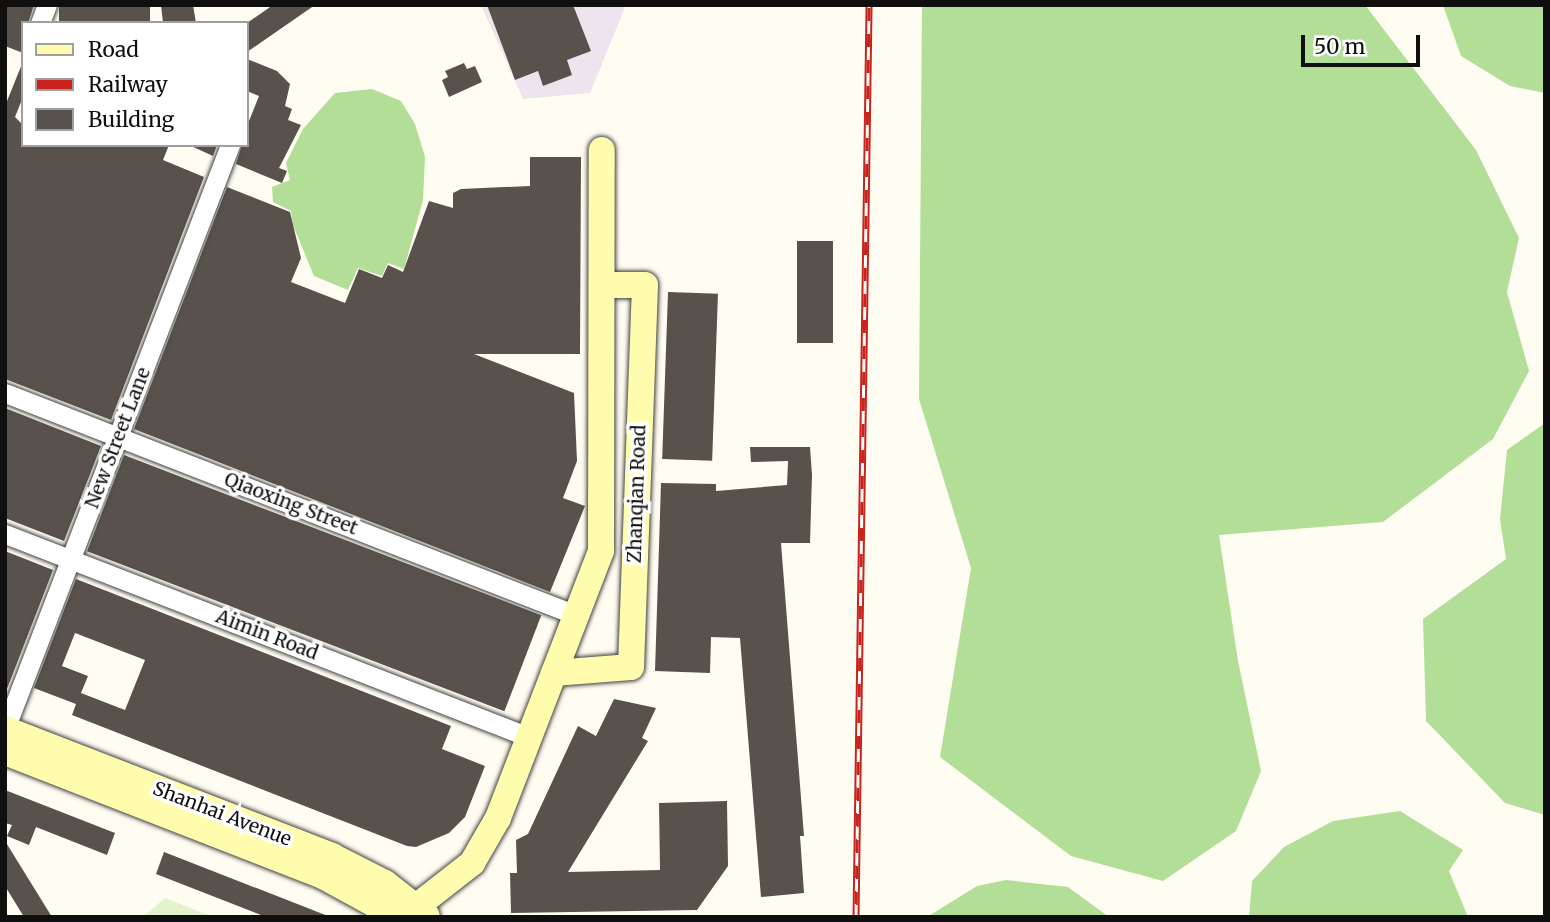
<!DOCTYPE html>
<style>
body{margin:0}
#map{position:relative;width:1550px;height:922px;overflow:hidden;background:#fffdf2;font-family:Merriweather,serif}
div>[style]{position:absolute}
.industrial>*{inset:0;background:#eee4ee}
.forest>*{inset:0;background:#b2de97}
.pitch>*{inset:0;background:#e2f3cb}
.building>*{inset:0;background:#59514b;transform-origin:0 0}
.roads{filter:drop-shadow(0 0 2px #424242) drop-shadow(0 0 2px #424242)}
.street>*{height:19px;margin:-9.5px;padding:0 9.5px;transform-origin:9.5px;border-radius:9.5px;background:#fff}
.secondary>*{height:26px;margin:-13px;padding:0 13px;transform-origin:13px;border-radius:13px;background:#fffcad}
.rail>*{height:7px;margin-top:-3.5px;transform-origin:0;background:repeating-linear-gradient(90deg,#fff 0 13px,#c9231e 0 26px);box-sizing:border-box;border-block:2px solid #c9231e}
span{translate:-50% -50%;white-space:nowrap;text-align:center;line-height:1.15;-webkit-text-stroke:7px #fff;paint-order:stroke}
.street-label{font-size:19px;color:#0f0f0f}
.frame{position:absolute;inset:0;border:7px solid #0f0f0f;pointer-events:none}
.legend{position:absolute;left:21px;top:21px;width:228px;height:126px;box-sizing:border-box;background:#fff;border:2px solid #9f9f9f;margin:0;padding:9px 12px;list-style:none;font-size:21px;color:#0f0f0f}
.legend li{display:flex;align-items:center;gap:14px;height:35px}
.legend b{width:35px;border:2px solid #9f9f9f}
.scale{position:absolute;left:1301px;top:35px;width:119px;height:32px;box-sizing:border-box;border:4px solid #0f0f0f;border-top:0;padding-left:9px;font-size:21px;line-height:24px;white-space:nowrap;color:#0f0f0f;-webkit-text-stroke:5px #fff;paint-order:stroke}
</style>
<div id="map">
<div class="industrial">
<div style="clip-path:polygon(481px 5px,626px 5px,590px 93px,523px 99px)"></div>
</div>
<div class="forest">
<div style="clip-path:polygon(922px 5px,1365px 5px,1476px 150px,1519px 238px,1507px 292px,1529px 371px,1493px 439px,1383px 522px,1219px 535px,1238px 661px,1261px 771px,1236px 831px,1163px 881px,1071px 856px,940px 757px,971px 568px,919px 399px)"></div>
<div style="clip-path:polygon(1443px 5px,1545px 5px,1545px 93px,1510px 86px,1461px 56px)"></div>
<div style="clip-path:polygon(372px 89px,401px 101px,415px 124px,425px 157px,423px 200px,404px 269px,388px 263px,382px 276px,358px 268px,348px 290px,314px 276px,293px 225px,291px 211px,273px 202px,272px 187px,290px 180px,286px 163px,303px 129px,335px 93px)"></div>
<div style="clip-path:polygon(1545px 423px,1545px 815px,1505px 803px,1426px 721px,1423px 619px,1506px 559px,1500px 519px,1507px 450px)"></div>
<div style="clip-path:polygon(1400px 811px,1463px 850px,1449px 871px,1468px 917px,1249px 917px,1252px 881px,1284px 847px,1333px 821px)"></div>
<div style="clip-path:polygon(1006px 880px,1068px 887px,1109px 917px,927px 917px,977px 886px)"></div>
</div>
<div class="pitch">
<div style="clip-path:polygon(165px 898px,213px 917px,143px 917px)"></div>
</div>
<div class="building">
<div style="clip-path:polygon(5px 5px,34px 5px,28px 23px,23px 23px,23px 53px,5px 46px)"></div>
<div style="left:59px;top:5px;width:91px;height:19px"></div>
<div style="clip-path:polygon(161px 5px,193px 5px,196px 23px,163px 23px)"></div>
<div style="clip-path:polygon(273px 5px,315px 5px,247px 52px,247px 23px)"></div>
<div style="clip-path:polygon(487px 5px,573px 5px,591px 51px,567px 60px,572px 75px,543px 86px,538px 71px,515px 80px)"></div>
<div style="clip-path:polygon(247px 59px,277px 71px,290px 84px,285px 106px,292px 109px,288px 120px,301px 125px,279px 168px,287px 171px,282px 183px,236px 164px,242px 145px,247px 145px,247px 126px,259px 96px,247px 91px)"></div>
<div style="clip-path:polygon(464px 63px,467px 69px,475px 66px,482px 82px,449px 97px,442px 80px,448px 77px,445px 71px)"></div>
<div style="clip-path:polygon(22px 64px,23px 97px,15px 117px,23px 125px,23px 145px,169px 145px,163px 160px,204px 177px,111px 420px,5px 379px,5px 106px)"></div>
<div style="clip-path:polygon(189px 145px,217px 145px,213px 156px)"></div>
<div style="clip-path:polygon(530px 157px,581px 157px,580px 354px,474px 354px,574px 393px,577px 461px,563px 498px,585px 506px,550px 592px,134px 429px,227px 187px,290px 212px,301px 258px,291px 282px,345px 303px,359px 269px,382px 278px,388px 265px,403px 272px,429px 201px,453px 208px,453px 193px,461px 189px,530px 186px)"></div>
<div style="left:797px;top:241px;width:36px;height:102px"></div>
<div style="left:668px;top:292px;width:50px;height:167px;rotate:2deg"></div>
<div style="clip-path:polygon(5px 408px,101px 446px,64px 541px,5px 518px)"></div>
<div style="clip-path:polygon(750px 447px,810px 447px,812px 475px,810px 543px,781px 543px,804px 836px,800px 836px,804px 893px,761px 897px,740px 638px,711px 637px,710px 673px,655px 671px,661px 483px,716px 484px,716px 491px,787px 485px,788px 461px,751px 462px)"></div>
<div style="left:124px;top:455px;width:447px;height:103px;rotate:21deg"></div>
<div style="clip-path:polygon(5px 551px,53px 570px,5px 694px)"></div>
<div style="clip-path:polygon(evenodd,76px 579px,451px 726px,442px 749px,485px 766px,465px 817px,449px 833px,416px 847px,407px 846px,72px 715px,76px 704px,34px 688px,76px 579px,75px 633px,145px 660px,125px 710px,81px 693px,88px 676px,62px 666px,75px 633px)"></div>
<div style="clip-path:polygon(614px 699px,656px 708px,642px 738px,648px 741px,568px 872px,660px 870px,659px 803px,727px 801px,728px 866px,697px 910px,511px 913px,510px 873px,517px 873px,516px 840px,528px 834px,578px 726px,596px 736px)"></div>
<div style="clip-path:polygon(5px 790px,115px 833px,107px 855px,36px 827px,29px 845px,7px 836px,12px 825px,5px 823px)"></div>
<div style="clip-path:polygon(5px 841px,52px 917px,24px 917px,5px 886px)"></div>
<div style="clip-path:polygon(164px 852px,328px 916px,327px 917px,266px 917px,156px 874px)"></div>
</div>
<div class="roads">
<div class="street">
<div style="left:40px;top:23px;width:19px;rotate:-69deg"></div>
<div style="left:5px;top:393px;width:613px;rotate:21.25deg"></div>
<div style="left:5px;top:534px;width:562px;rotate:21.18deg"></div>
<div style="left:5px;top:729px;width:626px;rotate:-68.93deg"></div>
</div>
<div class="secondary">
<div style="left:554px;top:673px;width:77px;rotate:-4.5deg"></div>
<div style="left:631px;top:667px;width:382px;rotate:-87.9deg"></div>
<div style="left:645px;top:285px;width:43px;rotate:180deg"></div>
<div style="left:5px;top:729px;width:351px;rotate:21.2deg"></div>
<div style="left:332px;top:856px;width:59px;rotate:27deg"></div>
<div style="left:385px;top:883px;width:53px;rotate:38.2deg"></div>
<div style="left:5px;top:752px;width:341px;rotate:21.3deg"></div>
<div style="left:323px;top:876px;width:85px;rotate:28.7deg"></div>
<div style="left:403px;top:917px;width:88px;rotate:-38deg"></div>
<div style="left:472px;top:863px;width:52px;rotate:-60deg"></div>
<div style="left:498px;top:818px;width:286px;rotate:-68.9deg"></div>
<div style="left:601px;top:551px;width:401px;rotate:-89.9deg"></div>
</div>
</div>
<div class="rail">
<div style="left:856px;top:917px;width:912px;rotate:-89.18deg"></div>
</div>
<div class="street-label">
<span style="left:118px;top:438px;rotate:-69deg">New Street Lane</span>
<span style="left:637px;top:494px;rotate:-88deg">Zhanqian Road</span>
<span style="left:291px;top:504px;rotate:21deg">Qiaoxing Street</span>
<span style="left:267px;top:635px;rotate:21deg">Aimin Road</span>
<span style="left:222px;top:814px;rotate:21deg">Shanhai Avenue</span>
</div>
<div class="frame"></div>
<ul class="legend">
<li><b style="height:9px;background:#fffcad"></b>Road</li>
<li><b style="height:9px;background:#c9231e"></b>Railway</li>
<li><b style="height:19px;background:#59514b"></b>Building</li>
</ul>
<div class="scale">50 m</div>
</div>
